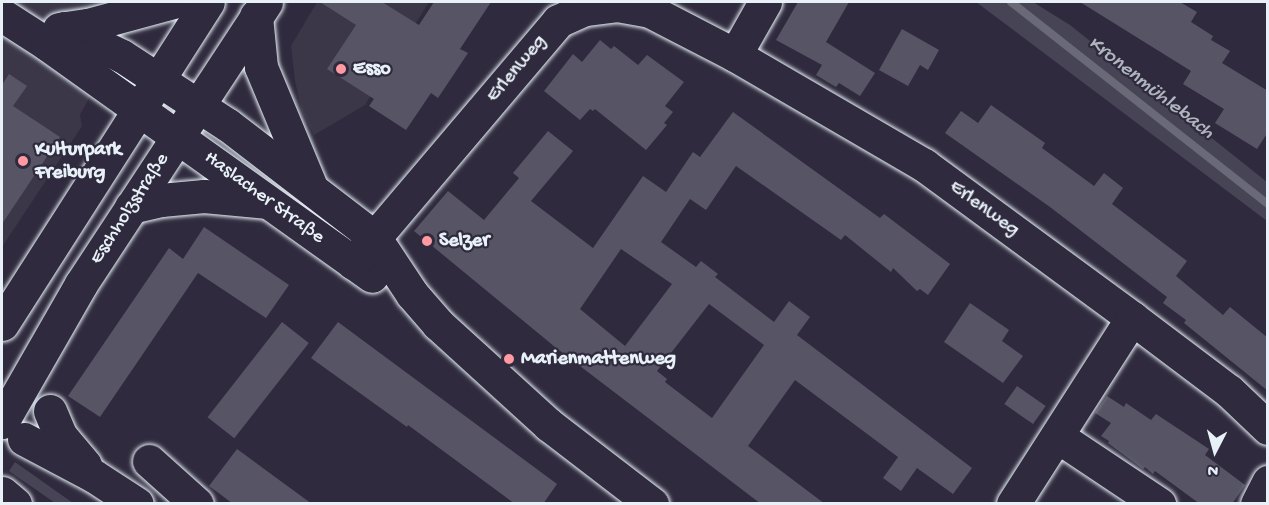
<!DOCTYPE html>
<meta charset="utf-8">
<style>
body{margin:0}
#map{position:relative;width:1269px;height:505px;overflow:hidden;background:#2f2a3d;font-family:"Gochi Hand",sans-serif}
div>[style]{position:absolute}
.built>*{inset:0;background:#3b3749}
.green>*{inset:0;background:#464455}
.stream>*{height:8px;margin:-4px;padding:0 4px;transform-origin:4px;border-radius:4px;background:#696978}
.building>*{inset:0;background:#575565;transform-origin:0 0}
.roads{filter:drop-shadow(0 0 2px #e8f1f8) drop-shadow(0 0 2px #e8f1f8)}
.minor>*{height:33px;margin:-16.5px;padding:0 16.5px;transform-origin:16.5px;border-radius:16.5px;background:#2f2a3d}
.major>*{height:33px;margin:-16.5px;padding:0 16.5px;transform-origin:16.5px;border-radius:16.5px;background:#2f2a3d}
.highway>*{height:33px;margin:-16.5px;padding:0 16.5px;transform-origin:16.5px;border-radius:16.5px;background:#2f2a3d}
.dots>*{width:16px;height:16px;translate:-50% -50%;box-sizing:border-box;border:3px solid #2f2a3d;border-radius:50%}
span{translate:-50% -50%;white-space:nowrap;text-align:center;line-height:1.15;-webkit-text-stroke:4.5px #2f2a3d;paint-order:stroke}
.poi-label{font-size:20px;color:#e8f1f8;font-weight:700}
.left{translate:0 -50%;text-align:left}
.street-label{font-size:20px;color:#e8f1f8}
.water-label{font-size:21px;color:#afb4be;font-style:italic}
.frame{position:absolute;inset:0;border:3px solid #e8f1f8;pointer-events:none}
.north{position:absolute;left:1185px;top:421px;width:60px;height:60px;-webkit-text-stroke:4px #2f2a3d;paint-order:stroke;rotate:186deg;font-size:16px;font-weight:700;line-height:24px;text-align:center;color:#e8f1f8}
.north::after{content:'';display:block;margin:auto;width:21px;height:27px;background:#e8f1f8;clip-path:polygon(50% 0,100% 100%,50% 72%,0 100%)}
</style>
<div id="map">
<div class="built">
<div style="clip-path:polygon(2px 2px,139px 2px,80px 115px,82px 126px,2px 247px)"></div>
<div style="clip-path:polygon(317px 2px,429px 2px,365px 105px,314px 135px,302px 111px,295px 81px,291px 46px)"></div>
</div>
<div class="green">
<div style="clip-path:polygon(976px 2px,1033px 2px,1070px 25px,1267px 182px,1267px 221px)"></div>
<div style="clip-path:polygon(15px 462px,73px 503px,55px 503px,9px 471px)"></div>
</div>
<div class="stream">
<div style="left:1011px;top:2px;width:327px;rotate:38.2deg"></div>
</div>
<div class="building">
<div style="clip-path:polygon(320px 2px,382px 2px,419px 25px,434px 2px,491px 2px,460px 49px,468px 53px,438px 98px,431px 93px,406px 130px,369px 106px,374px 99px,327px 69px,356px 25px)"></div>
<div style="clip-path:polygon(798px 2px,849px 2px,826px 42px,875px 73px,860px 96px,839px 83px,836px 87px,816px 75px,822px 65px,776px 40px)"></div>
<div style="clip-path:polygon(1080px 2px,1180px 2px,1197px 12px,1191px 22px,1213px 36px,1211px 40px,1230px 51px,1222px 63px,1268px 91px,1268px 132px,1257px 149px,1215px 123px,1224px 109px,1183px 84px,1191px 71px)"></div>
<div style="clip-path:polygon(902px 29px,939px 50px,928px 70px,920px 65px,908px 86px,879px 70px)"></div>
<div style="clip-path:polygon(600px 40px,611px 49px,614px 46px,638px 65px,647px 55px,684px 82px,665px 106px,673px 112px,664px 123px,667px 125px,646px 150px,595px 109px,593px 111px,590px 109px,580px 120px,544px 91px,573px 54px,582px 62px)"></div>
<div style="clip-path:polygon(9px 74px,27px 86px,13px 106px,60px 137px,2px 224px,2px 85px)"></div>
<div style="clip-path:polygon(991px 105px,1045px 143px,1042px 148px,1094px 186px,1104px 173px,1123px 188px,1112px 204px,1187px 261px,1176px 276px,1223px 315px,1230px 307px,1268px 338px,1268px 391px,1184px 323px,1186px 320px,1163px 303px,1167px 297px,1050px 207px,945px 133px,961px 111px,978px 123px)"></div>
<div style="clip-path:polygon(evenodd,733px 112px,880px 218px,884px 214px,950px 264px,928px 295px,920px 289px,917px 291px,893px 268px,891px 272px,845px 235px,841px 240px,736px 166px,706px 210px,690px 199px,661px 242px,696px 267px,701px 261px,718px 274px,715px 277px,774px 322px,789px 301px,810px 317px,797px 335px,972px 468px,953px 494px,917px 468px,901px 491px,883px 478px,898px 457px,795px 380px,748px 446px,825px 504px,761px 504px,555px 347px,414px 231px,448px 191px,484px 220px,519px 178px,513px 173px,548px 131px,573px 151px,531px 201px,593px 248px,643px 176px,666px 192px,693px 152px,700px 157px,733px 112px,621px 249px,672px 284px,625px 346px,580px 309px,621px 249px,733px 112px,709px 304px,764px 345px,712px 418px,665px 382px,667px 379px,657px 371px,709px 304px)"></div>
<div style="clip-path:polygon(204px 227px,289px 285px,266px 318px,198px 273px,100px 417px,68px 396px,169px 248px,183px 259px)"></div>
<div style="clip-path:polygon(970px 303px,1009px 330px,1002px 341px,1023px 356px,1003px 383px,944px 342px)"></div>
<div style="left:282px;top:322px;width:34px;height:121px;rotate:38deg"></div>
<div style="clip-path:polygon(338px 322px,557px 484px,543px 504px,515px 504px,408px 425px,407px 427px,311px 358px)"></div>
<div style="left:1017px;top:386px;width:35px;height:22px;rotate:35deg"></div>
<div style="clip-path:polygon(1107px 396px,1124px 407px,1126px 403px,1151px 420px,1156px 414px,1209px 449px,1205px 455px,1245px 485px,1232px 504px,1200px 504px,1155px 471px,1153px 474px,1145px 467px,1143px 469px,1108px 443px,1109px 441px,1101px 436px,1111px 423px,1095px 413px)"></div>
<div style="clip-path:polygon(237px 449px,248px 457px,312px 504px,233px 504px,220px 494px,209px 486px)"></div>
</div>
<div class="roads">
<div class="minor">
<div style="left:2px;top:15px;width:54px;rotate:32.8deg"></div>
<div style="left:47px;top:44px;width:399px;rotate:35.5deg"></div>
<div style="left:256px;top:16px;width:51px;rotate:84.4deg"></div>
<div style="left:261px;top:67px;width:128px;rotate:67.4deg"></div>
<div style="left:64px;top:28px;width:64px;rotate:25.8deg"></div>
<div style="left:122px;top:56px;width:126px;rotate:33.1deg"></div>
<div style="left:228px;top:125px;width:185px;rotate:37.5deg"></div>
<div style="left:375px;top:238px;width:67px;rotate:56.5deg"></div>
<div style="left:412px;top:294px;width:40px;rotate:49deg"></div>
<div style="left:438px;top:324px;width:150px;rotate:42.3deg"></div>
<div style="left:549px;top:425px;width:130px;rotate:37.5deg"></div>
<div style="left:59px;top:29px;width:29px;rotate:-8deg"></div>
<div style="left:88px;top:25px;width:88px;rotate:-15.1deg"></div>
<div style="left:735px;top:55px;width:61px;rotate:-60.5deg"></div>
<div style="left:131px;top:207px;width:31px;rotate:-13deg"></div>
<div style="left:161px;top:200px;width:43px;rotate:-5.3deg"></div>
<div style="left:204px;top:196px;width:62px;rotate:5.5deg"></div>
<div style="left:353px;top:263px;width:317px;rotate:-49.7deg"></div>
<div style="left:558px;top:21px;width:30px;rotate:-24deg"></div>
<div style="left:585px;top:9px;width:32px;rotate:-7deg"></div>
<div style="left:617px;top:5px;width:34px;rotate:10deg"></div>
<div style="left:650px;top:11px;width:96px;rotate:27.4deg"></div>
<div style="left:735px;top:55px;width:219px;rotate:30.2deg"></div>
<div style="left:924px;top:165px;width:258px;rotate:36.3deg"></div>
<div style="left:1057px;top:436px;width:123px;rotate:33.7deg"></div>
<div style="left:149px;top:461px;width:64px;rotate:41.9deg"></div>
<div style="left:1013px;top:504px;width:221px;rotate:-57.4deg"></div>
<div style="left:1132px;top:318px;width:121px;rotate:37deg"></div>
<div style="left:1229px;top:391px;width:54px;rotate:43.5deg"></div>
<div style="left:1257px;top:504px;width:25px;rotate:-63deg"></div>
</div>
<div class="major">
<div style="left:2px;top:324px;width:382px;rotate:-57.4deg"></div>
<div style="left:2px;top:422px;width:159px;rotate:-60.2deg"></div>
<div style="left:81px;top:284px;width:337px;rotate:-56.7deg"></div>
</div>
<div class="highway">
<div style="left:50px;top:411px;width:26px;rotate:67deg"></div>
<div style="left:60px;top:435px;width:39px;rotate:50deg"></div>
<div style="left:24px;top:439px;width:79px;rotate:27.9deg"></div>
<div style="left:94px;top:476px;width:51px;rotate:33.1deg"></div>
<div style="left:2px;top:493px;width:17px;rotate:40deg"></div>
</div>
</div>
<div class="dots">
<div style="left:341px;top:69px;background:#ff9aa2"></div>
<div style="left:23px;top:161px;background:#ff9aa2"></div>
<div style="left:427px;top:241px;background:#ff9aa2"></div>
<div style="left:509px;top:359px;background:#ff9aa2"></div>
</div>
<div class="poi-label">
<span class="left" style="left:353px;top:69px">Esso</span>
<span class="left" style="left:35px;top:162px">Kulturpark<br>Freiburg</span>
<span class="left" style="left:439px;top:241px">Selzer</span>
<span class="left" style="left:521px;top:359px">Marienmattenweg</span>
</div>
<div class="street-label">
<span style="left:517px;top:69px;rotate:-50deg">Erlenweg</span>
<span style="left:264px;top:198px;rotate:36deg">Haslacher Straße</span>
<span style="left:130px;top:209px;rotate:-57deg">Eschholzstraße</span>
<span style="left:984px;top:209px;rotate:36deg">Erlenweg</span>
</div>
<div class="water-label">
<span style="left:1150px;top:89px;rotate:38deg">Kronenmühlebach</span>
</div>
<div class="frame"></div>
<div class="north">N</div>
</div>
